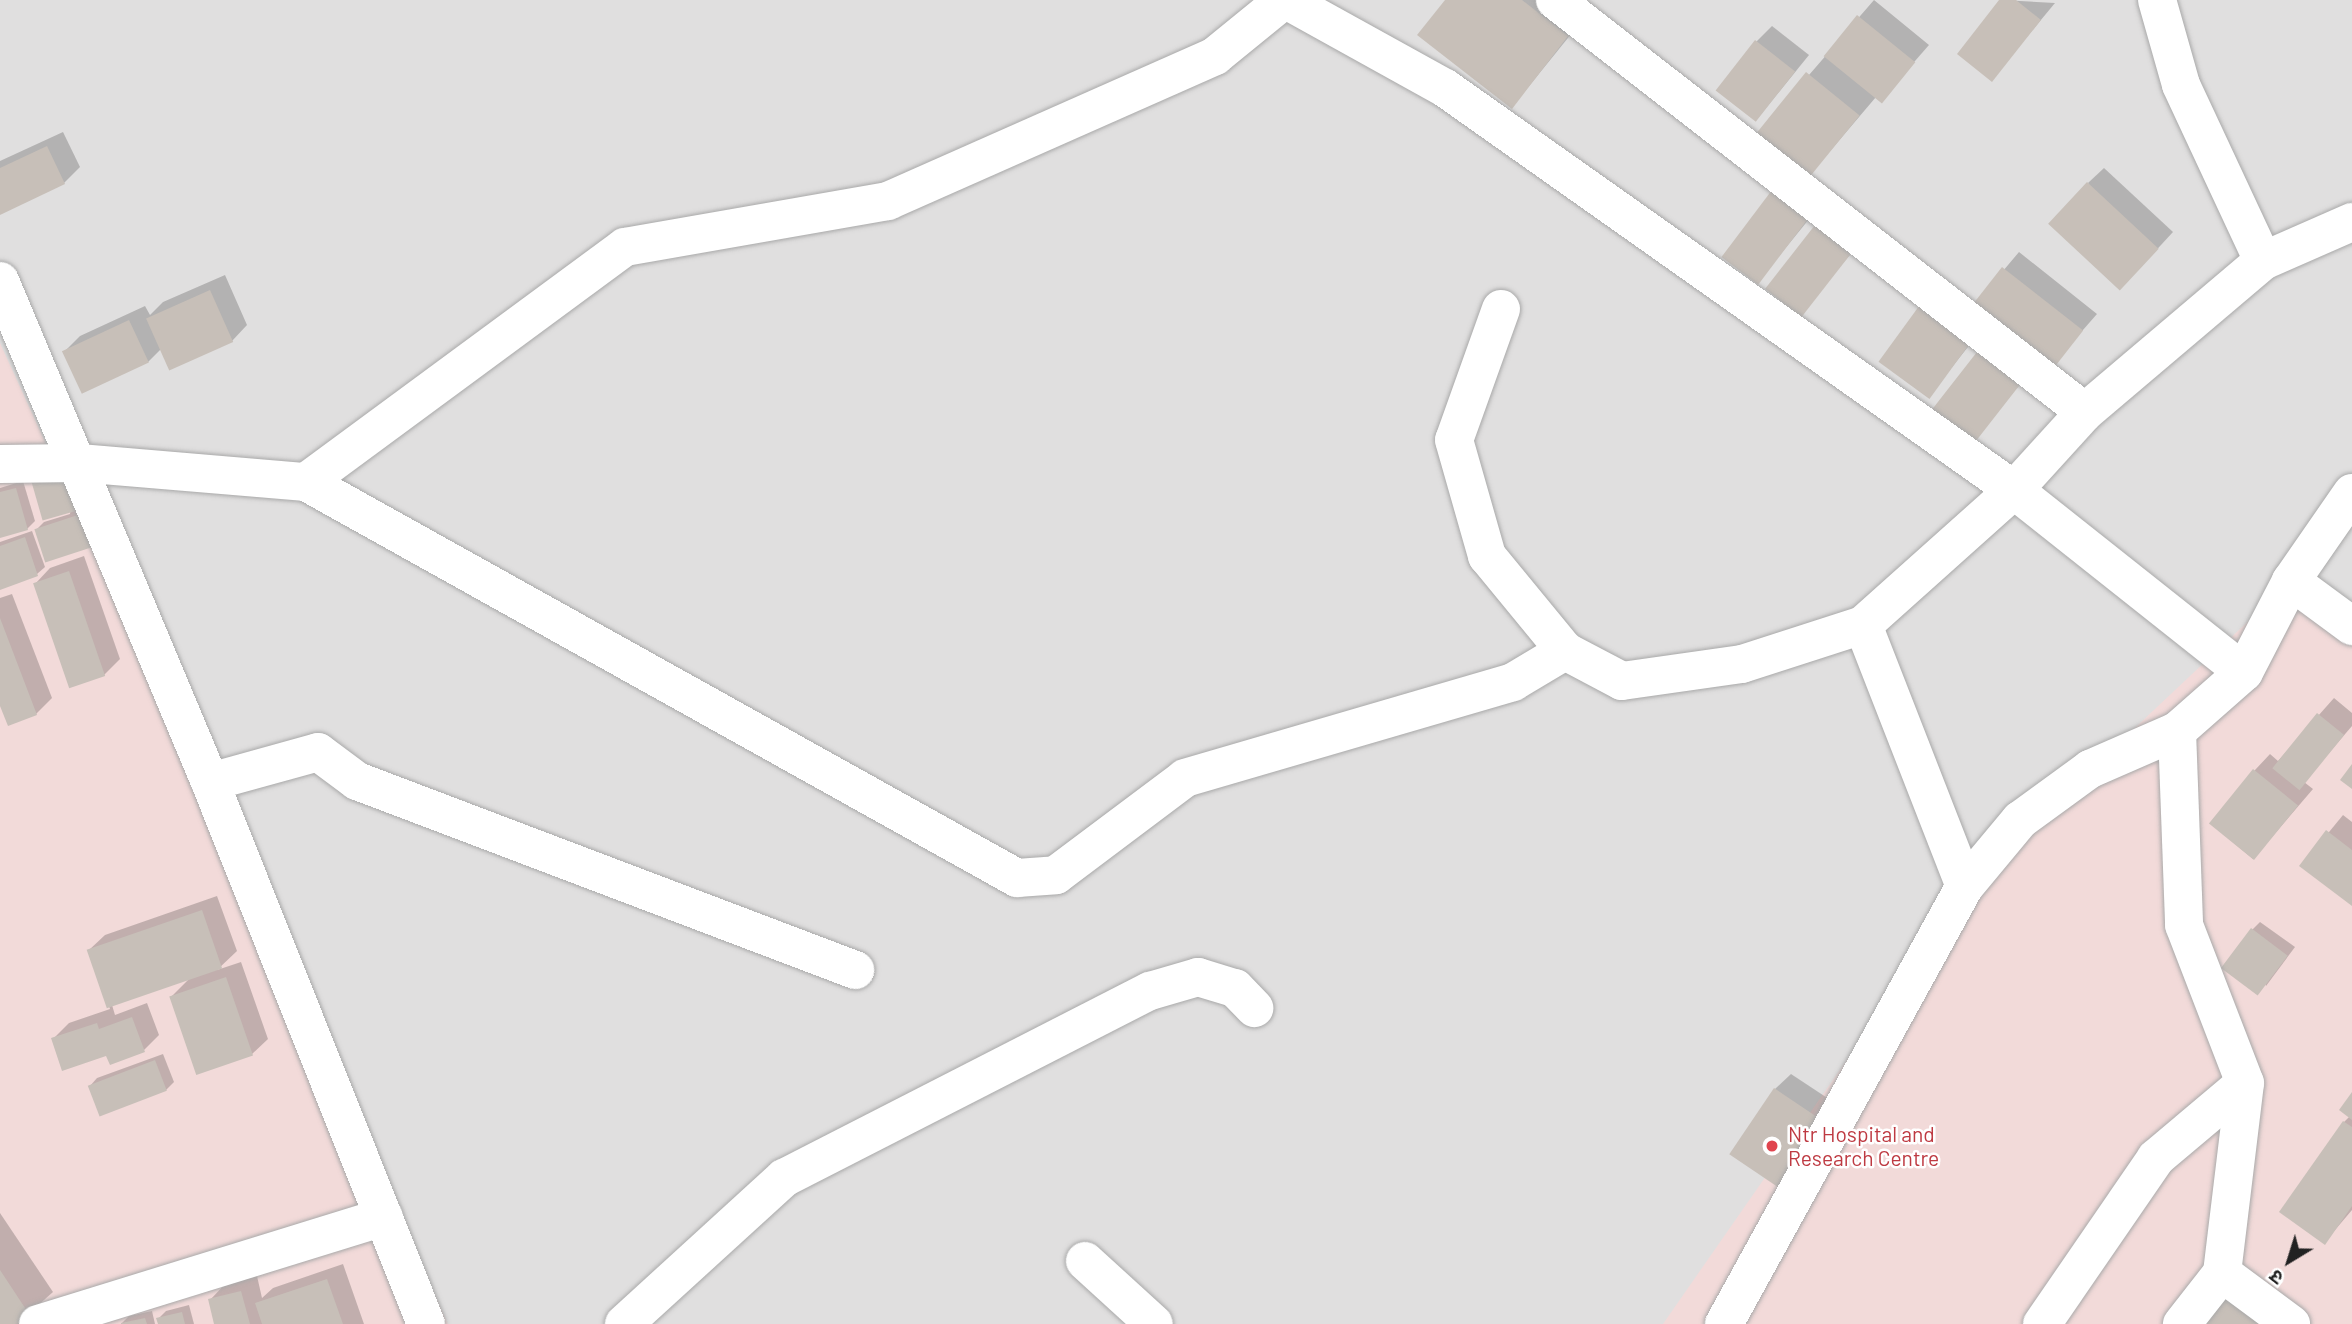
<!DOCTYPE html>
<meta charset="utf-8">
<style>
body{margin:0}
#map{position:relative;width:2352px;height:1324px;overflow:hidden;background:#f2efe9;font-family:Barlow,"Noto Sans Devanagari",sans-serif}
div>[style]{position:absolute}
.residential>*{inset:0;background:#e0dfdf;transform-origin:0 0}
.commercial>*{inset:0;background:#f2dad9}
.shadow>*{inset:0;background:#0003}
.building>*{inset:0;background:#c7bfb8;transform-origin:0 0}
.roads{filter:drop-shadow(0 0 2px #a9a9a9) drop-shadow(0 0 2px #a9a9a9)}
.minor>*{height:38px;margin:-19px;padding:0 19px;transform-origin:19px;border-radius:19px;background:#fff}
.tertiary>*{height:38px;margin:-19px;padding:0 19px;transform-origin:19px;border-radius:19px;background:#fff}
.dots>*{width:19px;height:19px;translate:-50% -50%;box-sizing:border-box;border:4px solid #fff;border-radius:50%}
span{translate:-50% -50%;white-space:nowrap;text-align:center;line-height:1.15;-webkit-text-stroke:5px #fff;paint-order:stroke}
.health-label{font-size:21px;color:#be3a42}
.left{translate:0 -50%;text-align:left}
.north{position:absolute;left:2254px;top:1226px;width:70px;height:70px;-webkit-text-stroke:5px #fff;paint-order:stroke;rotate:218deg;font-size:19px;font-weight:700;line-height:28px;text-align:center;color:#222}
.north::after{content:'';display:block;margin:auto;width:24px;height:32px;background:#222;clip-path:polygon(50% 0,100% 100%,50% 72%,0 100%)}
</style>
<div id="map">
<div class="residential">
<div style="left:0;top:0;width:2352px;height:1324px"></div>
</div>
<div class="commercial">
<div style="clip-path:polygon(0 343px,448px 1324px,0 1324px)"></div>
<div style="clip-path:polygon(2291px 581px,2352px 629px,2352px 1324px,1663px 1324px,1970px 883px)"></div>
</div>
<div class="shadow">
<div style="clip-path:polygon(1447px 0,1574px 0,1589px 12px,1512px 107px)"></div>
<div style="clip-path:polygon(1874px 0,1929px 45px,1880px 101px,1876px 97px,1808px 177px,1757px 135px)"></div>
<div style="clip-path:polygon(2001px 0,2055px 3px,1992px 79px)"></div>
<div style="clip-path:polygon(1772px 26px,1809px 55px,1757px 119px,1756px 42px)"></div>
<div style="clip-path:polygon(63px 132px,80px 167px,64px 183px,0 213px,0 161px)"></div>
<div style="clip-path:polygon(2104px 168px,2173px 232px,2137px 271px,2088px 183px)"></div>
<div style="clip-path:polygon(1789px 176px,1823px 202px,1757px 283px)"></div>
<div style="clip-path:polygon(1865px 237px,1800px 314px,1768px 289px)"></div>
<div style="clip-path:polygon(2019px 252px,2097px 314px,2047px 371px,2038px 363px,1972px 441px,1987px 323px,1929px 396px,1970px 310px)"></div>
<div style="clip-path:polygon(225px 275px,247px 325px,232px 341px,161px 349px,148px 362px,64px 352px,80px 336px,145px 306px,150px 315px,163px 302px)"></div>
<div style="clip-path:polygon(77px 464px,98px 538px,36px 530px,44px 522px,70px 514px)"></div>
<div style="clip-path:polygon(23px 481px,35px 521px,27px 529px,0 537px,0 488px)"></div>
<div style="clip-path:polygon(32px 531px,45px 567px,37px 574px,0 584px,0 542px)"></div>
<div style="clip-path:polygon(84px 556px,120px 659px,104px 675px,35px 584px,50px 568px)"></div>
<div style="clip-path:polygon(12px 594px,52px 698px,36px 714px,0 701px,0 598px)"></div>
<div style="clip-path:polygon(2334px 698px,2352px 713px,2352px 726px,2304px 782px,2313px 789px,2253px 859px,2210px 823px,2255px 770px,2270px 754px,2278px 761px)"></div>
<div style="clip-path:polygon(2343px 815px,2352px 822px,2352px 904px,2302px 865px)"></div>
<div style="clip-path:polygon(217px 896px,237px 951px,217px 970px,241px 962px,268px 1039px,252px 1054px,199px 1073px,171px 997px,190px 978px,112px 1005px,115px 1015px,147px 1003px,159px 1035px,144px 1050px,107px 1053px,53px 1039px,69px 1023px,110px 1009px,89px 950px,105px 935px)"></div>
<div style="clip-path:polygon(2260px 922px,2295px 947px,2266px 986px,2252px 930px)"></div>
<div style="clip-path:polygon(163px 1054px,174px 1082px,166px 1090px,90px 1086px,97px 1078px)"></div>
<div style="clip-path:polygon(1791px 1074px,1841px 1107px,1798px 1172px,1775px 1089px)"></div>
<div style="clip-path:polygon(2352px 1095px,2352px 1210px,2324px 1243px,2344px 1122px,2350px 1116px)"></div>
<div style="clip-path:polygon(0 1213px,53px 1292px,17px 1324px,0 1324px)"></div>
<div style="clip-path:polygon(343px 1264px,364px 1324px,216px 1324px,210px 1300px,225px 1284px,257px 1276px,262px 1298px,273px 1288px)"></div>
<div style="clip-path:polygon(189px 1305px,194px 1324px,160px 1324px,158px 1319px,166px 1311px)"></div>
<div style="clip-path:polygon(152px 1311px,155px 1324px,121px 1324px,129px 1316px)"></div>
</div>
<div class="building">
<div style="clip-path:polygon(1445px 0,1522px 0,1568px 36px,1512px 109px,1417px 35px)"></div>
<div style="clip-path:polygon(1999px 0,2016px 0,2041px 20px,1992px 82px,1957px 54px)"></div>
<div style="left:1857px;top:15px;width:75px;height:53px;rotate:39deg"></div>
<div style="left:1755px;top:40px;width:51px;height:64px;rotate:38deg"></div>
<div style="left:1806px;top:72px;width:69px;height:81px;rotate:39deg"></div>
<div style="clip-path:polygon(47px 146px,65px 184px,0 215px,0 168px)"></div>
<div style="left:2087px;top:182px;width:98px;height:57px;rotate:43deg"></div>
<div style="left:1772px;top:190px;width:46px;height:84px;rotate:37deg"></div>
<div style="left:1815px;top:225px;width:46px;height:81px;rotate:38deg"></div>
<div style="left:2002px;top:267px;width:103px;height:55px;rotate:38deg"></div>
<div style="left:210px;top:290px;width:57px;height:70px;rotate:66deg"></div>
<div style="left:1922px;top:302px;width:63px;height:74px;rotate:36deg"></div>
<div style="left:129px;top:320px;width:47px;height:74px;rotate:65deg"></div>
<div style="left:1984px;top:343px;width:54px;height:86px;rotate:38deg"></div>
<div style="left:70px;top:471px;width:40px;height:40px;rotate:74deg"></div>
<div style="clip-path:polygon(16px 488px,28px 530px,0 538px,0 492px)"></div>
<div style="left:81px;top:514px;width:35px;height:49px;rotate:72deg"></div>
<div style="clip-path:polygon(25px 537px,38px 576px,0 590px,0 546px)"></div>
<div style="left:69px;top:571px;width:111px;height:38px;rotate:71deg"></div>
<div style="clip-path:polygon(0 618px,37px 715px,8px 726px,0 706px)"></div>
<div style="left:2317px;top:713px;width:35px;height:71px;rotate:39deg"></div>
<div style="clip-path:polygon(2352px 764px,2352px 789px,2340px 780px)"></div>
<div style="left:2253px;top:769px;width:58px;height:70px;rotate:39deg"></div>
<div style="clip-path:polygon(2326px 830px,2352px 850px,2352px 906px,2299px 866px)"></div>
<div style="left:202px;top:910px;width:62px;height:122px;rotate:71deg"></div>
<div style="left:2251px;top:928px;width:46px;height:50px;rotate:37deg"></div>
<div style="left:226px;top:977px;width:83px;height:60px;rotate:71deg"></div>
<div style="clip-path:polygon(132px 1017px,145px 1052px,110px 1065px,106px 1056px,62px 1071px,51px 1038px,97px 1023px,99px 1029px)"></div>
<div style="left:155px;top:1060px;width:33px;height:72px;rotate:69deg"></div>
<div style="left:1774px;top:1088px;width:64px;height:80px;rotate:34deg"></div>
<div style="clip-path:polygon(2352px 1092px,2352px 1120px,2339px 1110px)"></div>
<div style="clip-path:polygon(2343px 1121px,2352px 1127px,2352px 1206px,2325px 1245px,2279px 1212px)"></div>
<div style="clip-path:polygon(0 1270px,31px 1317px,20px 1324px,0 1324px)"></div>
<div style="clip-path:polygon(327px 1279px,343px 1324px,262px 1324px,255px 1303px)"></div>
<div style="clip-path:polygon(2227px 1288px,2271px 1324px,2198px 1324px)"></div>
<div style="clip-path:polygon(241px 1291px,250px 1324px,214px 1324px,208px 1299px)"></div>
<div style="clip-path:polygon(182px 1312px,185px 1324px,158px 1324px,156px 1318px)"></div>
<div style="clip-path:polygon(145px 1318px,147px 1324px,121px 1324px,121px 1323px)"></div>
</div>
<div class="roads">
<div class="minor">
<div style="left:1555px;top:0;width:671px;rotate:37.86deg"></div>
<div style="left:2157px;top:0;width:88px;rotate:74.2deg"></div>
<div style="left:2181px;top:85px;width:194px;rotate:65deg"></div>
<div style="left:1501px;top:309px;width:139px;rotate:109.7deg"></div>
<div style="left:1454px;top:440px;width:121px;rotate:74.1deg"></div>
<div style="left:1487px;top:556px;width:123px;rotate:50.6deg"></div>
<div style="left:1565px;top:651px;width:64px;rotate:27.8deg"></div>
<div style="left:1622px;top:681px;width:121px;rotate:-8.1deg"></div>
<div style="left:1742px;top:664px;width:127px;rotate:-17.9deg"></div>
<div style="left:1863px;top:625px;width:203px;rotate:-41.8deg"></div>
<div style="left:2014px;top:490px;width:105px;rotate:-47.7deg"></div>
<div style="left:2085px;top:412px;width:233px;rotate:-40.3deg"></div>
<div style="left:2263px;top:261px;width:97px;rotate:-23.7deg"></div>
<div style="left:0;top:464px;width:79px;rotate:-0.7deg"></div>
<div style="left:79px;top:463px;width:228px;rotate:4.8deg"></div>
<div style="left:306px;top:482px;width:814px;rotate:29.12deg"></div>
<div style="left:1017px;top:878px;width:39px;rotate:-4deg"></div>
<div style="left:1056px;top:875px;width:161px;rotate:-36.9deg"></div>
<div style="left:1185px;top:778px;width:342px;rotate:-16.3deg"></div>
<div style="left:1513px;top:682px;width:61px;rotate:-30.8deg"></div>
<div style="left:306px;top:482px;width:396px;rotate:-36.4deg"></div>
<div style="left:625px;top:247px;width:267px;rotate:-9.9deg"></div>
<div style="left:888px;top:201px;width:358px;rotate:-23.9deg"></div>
<div style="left:1215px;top:56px;width:89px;rotate:-39.1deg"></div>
<div style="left:2291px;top:581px;width:76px;rotate:36.4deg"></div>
<div style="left:1863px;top:625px;width:280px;rotate:68.7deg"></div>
<div style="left:2177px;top:731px;width:194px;rotate:87.9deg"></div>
<div style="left:2184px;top:925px;width:169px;rotate:68.9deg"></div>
<div style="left:2245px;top:1083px;width:191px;rotate:96.9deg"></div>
<div style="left:2222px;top:1273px;width:65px;rotate:128.1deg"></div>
<div style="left:210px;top:782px;width:112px;rotate:-15.5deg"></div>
<div style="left:318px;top:752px;width:49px;rotate:36.6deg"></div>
<div style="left:357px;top:781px;width:533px;rotate:20.78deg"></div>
<div style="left:1085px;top:1261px;width:93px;rotate:42.4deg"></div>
<div style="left:2222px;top:1273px;width:86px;rotate:36.5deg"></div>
<div style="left:38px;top:1324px;width:362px;rotate:-17.2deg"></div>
<div style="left:624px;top:1324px;width:217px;rotate:-42.4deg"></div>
<div style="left:784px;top:1178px;width:411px;rotate:-27.1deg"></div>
<div style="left:1150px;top:991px;width:50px;rotate:-16.3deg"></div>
<div style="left:1198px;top:977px;width:39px;rotate:17deg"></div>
<div style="left:1235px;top:988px;width:28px;rotate:46deg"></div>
<div style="left:2042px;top:1324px;width:201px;rotate:-55.5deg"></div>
<div style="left:2156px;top:1158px;width:116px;rotate:-40.1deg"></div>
</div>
<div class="tertiary">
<div style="left:1286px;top:0;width:182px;rotate:29deg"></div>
<div style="left:1445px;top:88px;width:697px;rotate:35.24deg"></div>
<div style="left:2014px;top:490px;width:293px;rotate:38.4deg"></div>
<div style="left:0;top:281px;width:543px;rotate:67.26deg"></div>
<div style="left:210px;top:782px;width:583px;rotate:68.27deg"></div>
<div style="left:1724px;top:1324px;width:500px;rotate:-61.2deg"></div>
<div style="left:1965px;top:886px;width:86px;rotate:-50.2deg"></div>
<div style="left:2020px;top:820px;width:87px;rotate:-36.1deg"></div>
<div style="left:2090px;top:769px;width:95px;rotate:-23.6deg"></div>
<div style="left:2177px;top:731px;width:89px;rotate:-41.4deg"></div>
<div style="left:2244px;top:672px;width:102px;rotate:-62.7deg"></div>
<div style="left:2291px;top:581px;width:107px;rotate:-55.3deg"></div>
</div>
</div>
<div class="dots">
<div style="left:1772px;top:1146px;background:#e0444e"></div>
</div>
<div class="health-label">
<span class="left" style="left:1788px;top:1146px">Ntr Hospital and<br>Research Centre</span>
</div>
<div class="north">उ</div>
</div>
